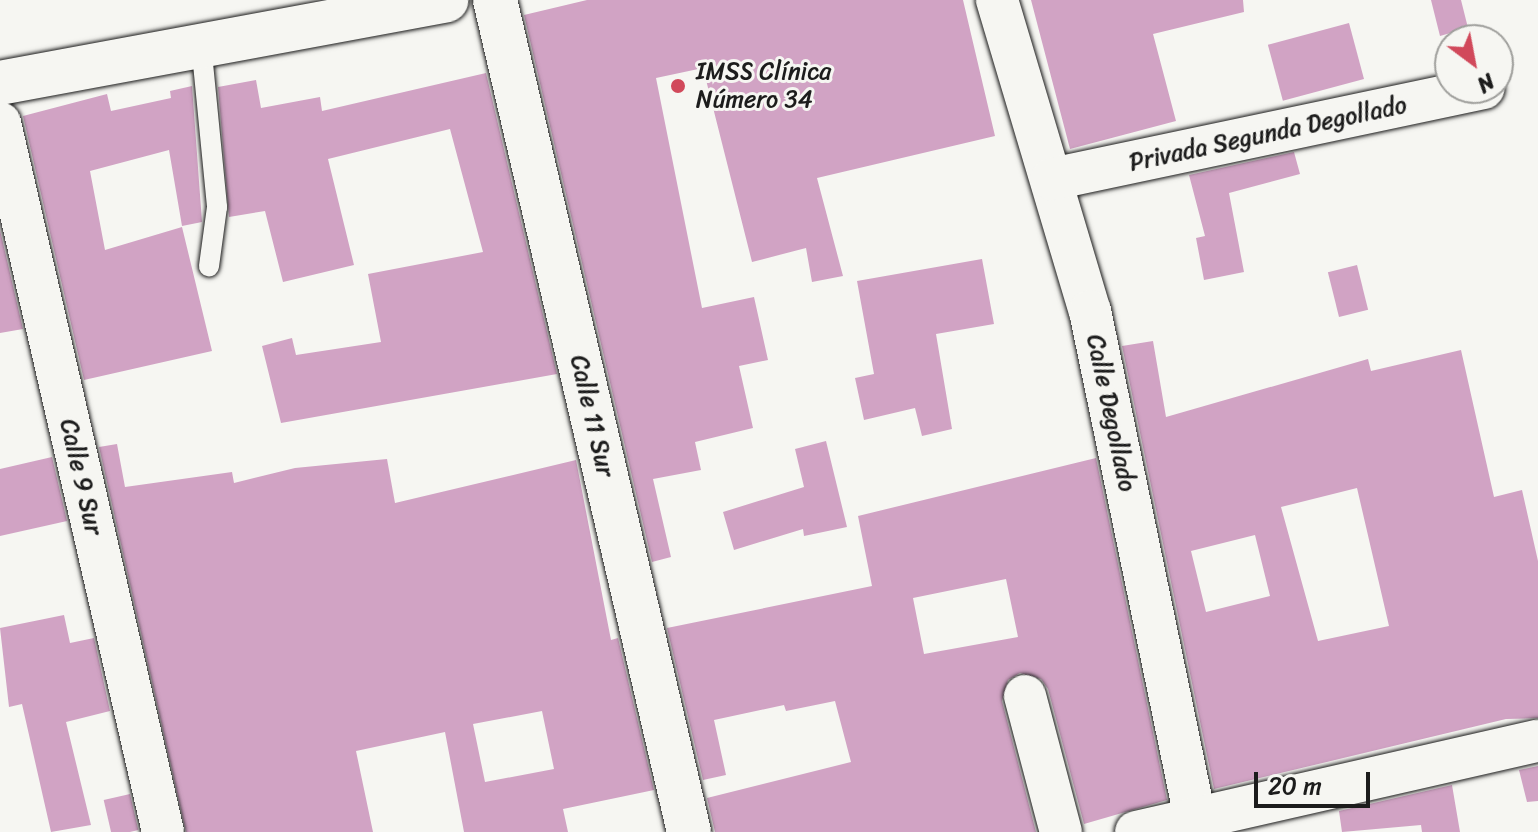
<!DOCTYPE html>
<meta charset="utf-8">
<style>
body{margin:0}
#map{position:relative;width:1538px;height:832px;overflow:hidden;background:#f6f6f2;font-family:Sriracha,sans-serif}
div>[style]{position:absolute}
.building>*{inset:0;background:#d1a3c4;transform-origin:0 0}
.roads{filter:drop-shadow(0 0 2px #1c1c1c) drop-shadow(0 0 2px #1c1c1c)}
.lane>*{height:20px;margin:-10px;padding:0 10px;transform-origin:10px;border-radius:10px;background:#f6f6f2}
.street>*{height:42px;margin:-21px;padding:0 21px;transform-origin:21px;border-radius:21px;background:#f6f6f2}
.secondary>*{height:44px;margin:-22px;padding:0 22px;transform-origin:22px;border-radius:22px;background:#f6f6f2}
.dots>*{width:22px;height:22px;translate:-50% -50%;box-sizing:border-box;border:4px solid #f6f6f2;border-radius:50%}
span{translate:-50% -50%;white-space:nowrap;text-align:center;line-height:1.15;-webkit-text-stroke:6px #f6f6f2;paint-order:stroke}
.poi-label{font-size:24px;color:#1c1c1c}
.left{translate:0 -50%;text-align:left}
.street-label{font-size:24px;color:#1c1c1c}
.north{position:absolute;left:1434px;top:24px;width:80px;height:80px;box-sizing:border-box;background:#f6f6f2;border:2px solid #9f9f9c;border-radius:50%;rotate:148deg;font-size:22px;font-weight:700;line-height:32px;text-align:center;color:#1c1c1c}
.north::after{content:'';display:block;margin:auto;width:28px;height:36px;background:#d1495b;clip-path:polygon(50% 0,100% 100%,50% 72%,0 100%)}
.scale{position:absolute;left:1254px;top:772px;width:116px;height:36px;box-sizing:border-box;border:4px solid #1c1c1c;border-top:0;padding-left:10px;font-size:24px;line-height:28px;white-space:nowrap;color:#1c1c1c;-webkit-text-stroke:6px #f6f6f2;paint-order:stroke}
</style>
<div id="map">
<div class="building">
<div style="clip-path:polygon(587px 0,963px 0,995px 136px,817px 178px,843px 276px,812px 282px,806px 248px,752px 262px,703px 68px,656px 78px,702px 308px,754px 297px,768px 360px,739px 366px,753px 428px,695px 442px,701px 470px,653px 479px,671px 557px,652px 562px,524px 15px)"></div>
<div style="clip-path:polygon(1031px 0,1243px 0,1244px 12px,1153px 34px,1176px 121px,1070px 149px)"></div>
<div style="clip-path:polygon(1431px 0,1461px 0,1468px 28px,1440px 36px)"></div>
<div style="left:1349px;top:23px;width:58px;height:84px;rotate:75deg"></div>
<div style="clip-path:polygon(486px 73px,557px 374px,281px 423px,262px 346px,292px 338px,296px 355px,381px 342px,368px 274px,483px 252px,450px 129px,328px 159px,354px 265px,283px 282px,265px 211px,229px 217px,218px 87px,256px 80px,261px 108px,320px 97px,322px 111px)"></div>
<div style="clip-path:polygon(192px 86px,202px 222px,182px 226px,169px 150px,90px 171px,105px 250px,182px 227px,212px 351px,84px 380px,23px 116px,107px 94px,111px 111px,171px 98px,170px 91px)"></div>
<div style="clip-path:polygon(1294px 152px,1300px 174px,1229px 193px,1244px 272px,1204px 280px,1196px 238px,1205px 236px,1189px 175px)"></div>
<div style="clip-path:polygon(0 230px,23px 329px,0 333px)"></div>
<div style="clip-path:polygon(982px 259px,994px 324px,936px 334px,952px 429px,922px 436px,915px 408px,864px 420px,855px 378px,874px 374px,857px 281px)"></div>
<div style="left:1357px;top:265px;width:46px;height:30px;rotate:76deg"></div>
<div style="clip-path:polygon(evenodd,1153px 341px,1166px 417px,1368px 359px,1371px 371px,1461px 350px,1494px 497px,1522px 490px,1538px 561px,1538px 718px,1506px 719px,1214px 789px,1122px 346px,1153px 341px,1357px 488px,1389px 626px,1318px 641px,1281px 507px,1357px 488px,1153px 341px,1255px 535px,1270px 596px,1206px 612px,1191px 551px,1255px 535px)"></div>
<div style="clip-path:polygon(826px 441px,847px 527px,804px 536px,803px 529px,734px 550px,723px 512px,804px 487px,795px 449px)"></div>
<div style="clip-path:polygon(evenodd,117px 444px,125px 487px,232px 472px,234px 483px,295px 468px,387px 459px,395px 503px,576px 460px,611px 640px,618px 638px,654px 790px,563px 809px,568px 832px,464px 832px,445px 732px,356px 751px,373px 832px,186px 832px,99px 447px,117px 444px,542px 711px,554px 769px,485px 782px,473px 724px,542px 711px)"></div>
<div style="clip-path:polygon(52px 457px,67px 521px,0 536px,0 469px)"></div>
<div style="clip-path:polygon(evenodd,1096px 458px,1167px 800px,1084px 824px,1048px 689px,1041px 679px,1020px 673px,1008px 680px,1002px 701px,1036px 832px,715px 832px,707px 798px,851px 762px,835px 701px,786px 711px,784px 705px,714px 720px,726px 775px,703px 780px,667px 628px,872px 586px,858px 516px,1096px 458px,1006px 579px,1018px 637px,924px 654px,913px 598px,1006px 579px)"></div>
<div style="clip-path:polygon(64px 615px,70px 643px,94px 638px,110px 711px,66px 722px,91px 825px,51px 832px,22px 704px,9px 707px,0 628px)"></div>
<div style="clip-path:polygon(1538px 766px,1538px 801px,1527px 802px,1519px 770px)"></div>
<div style="clip-path:polygon(1452px 785px,1460px 832px,1422px 832px,1421px 825px,1342px 832px,1339px 811px)"></div>
<div style="left:130px;top:794px;width:37px;height:27px;rotate:77deg"></div>
</div>
<div class="roads">
<div class="lane">
<div style="left:201px;top:43px;width:165px;rotate:84.4deg"></div>
<div style="left:217px;top:207px;width:60px;rotate:97.7deg"></div>
</div>
<div class="street">
<div style="left:997px;top:0;width:325px;rotate:73.4deg"></div>
<div style="left:1090px;top:311px;width:532px;rotate:78.29deg"></div>
<div style="left:0;top:123px;width:727px;rotate:77.05deg"></div>
<div style="left:1052px;top:179px;width:441px;rotate:-11.9deg"></div>
<div style="left:1025px;top:696px;width:141px;rotate:75.2deg"></div>
<div style="left:1136px;top:832px;width:412px;rotate:-12.8deg"></div>
</div>
<div class="secondary">
<div style="left:495px;top:0;width:854px;rotate:76.87deg"></div>
<div style="left:0;top:83px;width:454px;rotate:-10.5deg"></div>
</div>
</div>
<div class="dots">
<div style="left:678px;top:86px;background:#d1495b"></div>
</div>
<div class="poi-label">
<span class="left" style="left:696px;top:86px">IMSS Clínica<br>Número 34</span>
</div>
<div class="street-label">
<span style="left:1268px;top:134px;rotate:-12deg">Privada Segunda Degollado</span>
<span style="left:1111px;top:413px;rotate:78deg">Calle Degollado</span>
<span style="left:592px;top:416px;rotate:77deg">Calle 11 Sur</span>
<span style="left:81px;top:477px;rotate:77deg">Calle 9 Sur</span>
</div>
<div class="north">N</div>
<div class="scale">20 m</div>
</div>
